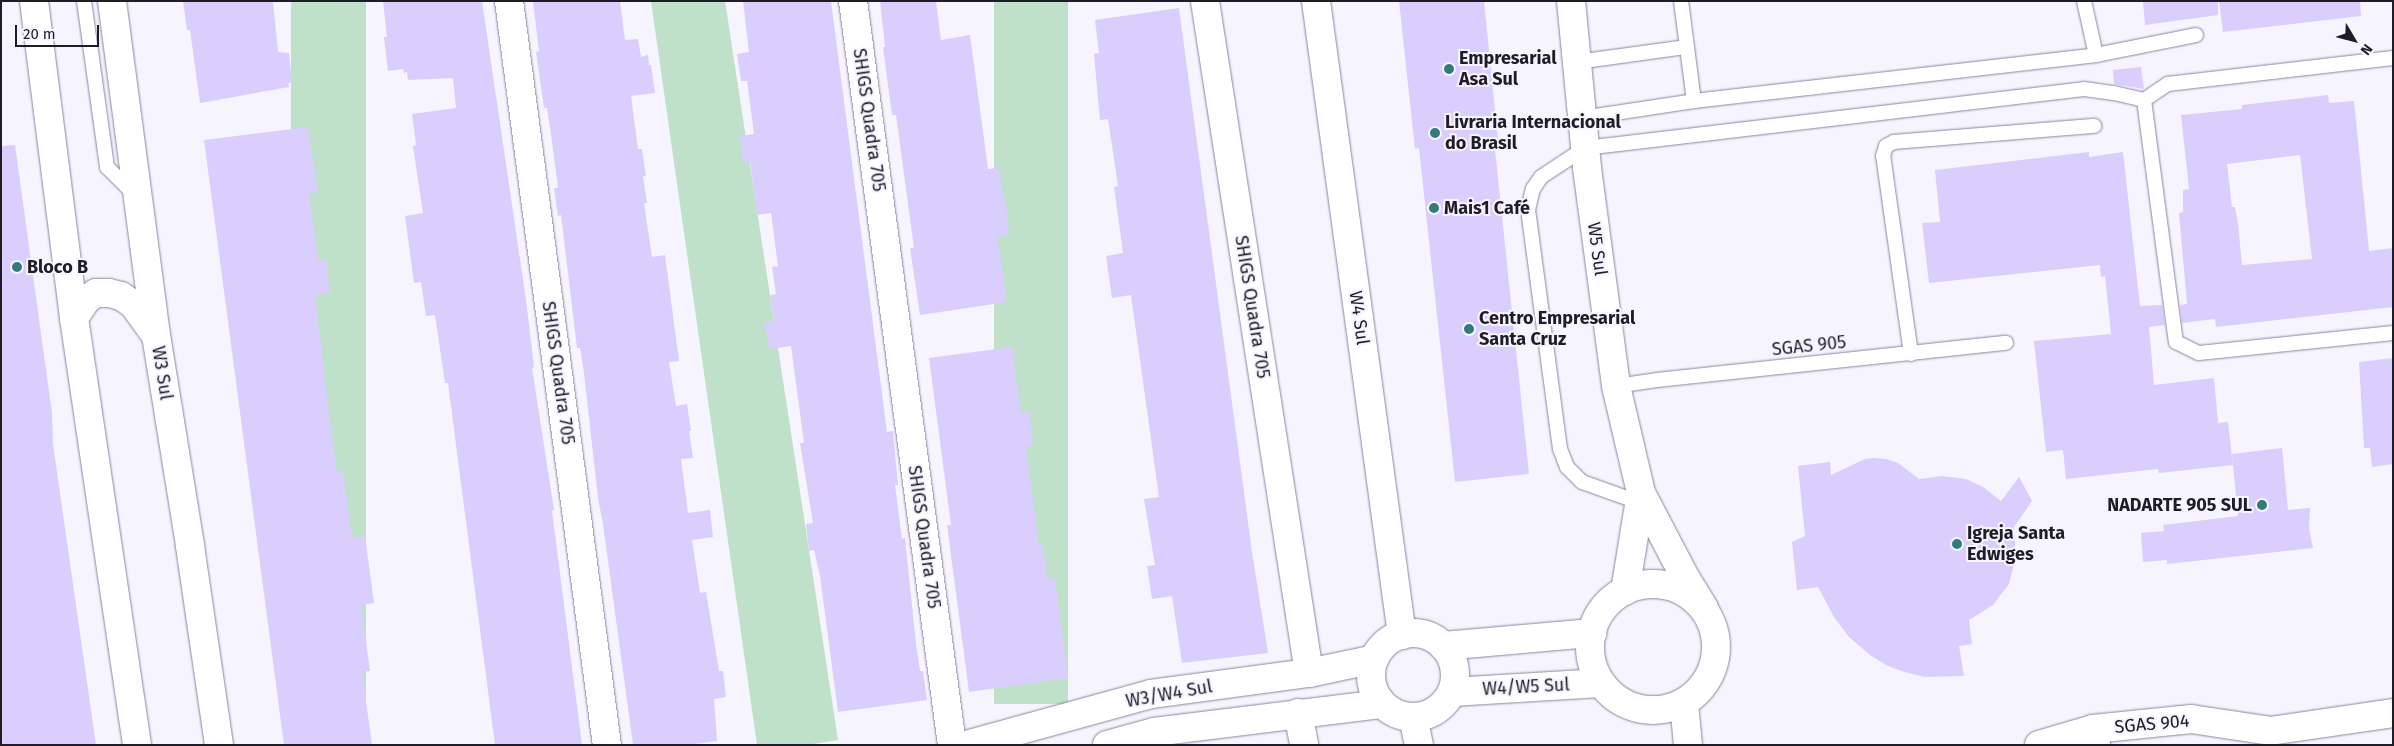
<!DOCTYPE html>
<meta charset="utf-8">
<style>
body{margin:0}
#map{position:relative;width:2394px;height:746px;overflow:hidden;background:#f6f4ff;font-family:"Fira Sans",sans-serif}
div>[style]{position:absolute}
.green>*{inset:0;background:#c0e1c9;transform-origin:0 0}
.building>*{inset:0;background:#d9cefe}
.roads{filter:drop-shadow(0 0 1px #8a869e) drop-shadow(0 0 1px #8a869e)}
.service>*{height:14px;margin:-7px;padding:0 7px;transform-origin:7px;border-radius:7px;background:#fff}
.minor>*{height:28px;margin:-14px;padding:0 14px;transform-origin:14px;border-radius:14px;background:#fff}
.secondary>*{height:28px;margin:-14px;padding:0 14px;transform-origin:14px;border-radius:14px;background:#fff}
.secondary>.ring{margin:-14px;padding:0;box-sizing:content-box;background:none;border:28px solid #fff;border-radius:50%}
.primary>*{height:28px;margin:-14px;padding:0 14px;transform-origin:14px;border-radius:14px;background:#fff}
.dots>*{width:14px;height:14px;translate:-50% -50%;box-sizing:border-box;border:2px solid #f6f4ff;border-radius:50%}
span{translate:-50% -50%;white-space:nowrap;text-align:center;line-height:1.15;-webkit-text-stroke:4px #f6f4ff;paint-order:stroke}
.poi-label{font-size:18px;color:#1e1c26;font-weight:700}
.left{translate:0 -50%;text-align:left}
.right{translate:-100% -50%;text-align:right}
.street-label{font-size:18px;color:#1e1c26}
.frame{position:absolute;inset:0;border:2px solid #1e1c26;pointer-events:none}
.north{position:absolute;left:2329px;top:15px;width:50px;height:50px;-webkit-text-stroke:4px #f6f4ff;paint-order:stroke;rotate:127deg;font-size:14px;font-weight:700;line-height:20px;text-align:center;color:#1e1c26}
.north::after{content:'';display:block;margin:auto;width:18px;height:22px;background:#1e1c26;clip-path:polygon(50% 0,100% 100%,50% 72%,0 100%)}
.scale{position:absolute;left:15px;top:25px;width:84px;height:22px;box-sizing:border-box;border:2px solid #1e1c26;border-top:0;padding-left:6px;font-size:15px;line-height:18px;white-space:nowrap;color:#1e1c26;-webkit-text-stroke:4px #f6f4ff;paint-order:stroke}
</style>
<div id="map">
<div class="green">
<div style="left:291px;top:1px;width:75px;height:751px"></div>
<div style="clip-path:polygon(651px 1px,725px 1px,838px 740px,807px 745px,757px 745px)"></div>
<div style="left:994px;top:1px;width:74px;height:703px"></div>
</div>
<div class="building">
<div style="clip-path:polygon(183px 1px,273px 1px,278px 52px,289px 53px,292px 82px,288px 83px,289px 87px,200px 103px,190px 30px,187px 30px)"></div>
<div style="clip-path:polygon(383px 1px,482px 1px,526px 300px,534px 367px,532px 368px,554px 510px,552px 511px,582px 745px,495px 745px,448px 383px,445px 383px,435px 315px,426px 316px,421px 282px,414px 283px,405px 216px,423px 213px,413px 146px,416px 145px,412px 114px,456px 108px,453px 78px,408px 80px,407px 72px,404px 73px,403px 69px,388px 71px,384px 37px,387px 37px)"></div>
<div style="clip-path:polygon(533px 1px,620px 1px,625px 40px,638px 39px,641px 57px,648px 55px,649px 65px,651px 65px,655px 93px,631px 96px,638px 149px,642px 149px,646px 176px,643px 176px,647px 203px,644px 203px,652px 257px,665px 255px,679px 361px,669px 362px,676px 406px,687px 404px,691px 431px,689px 431px,693px 458px,681px 459px,688px 513px,710px 510px,713px 537px,692px 540px,700px 593px,706px 592px,719px 671px,723px 671px,726px 697px,714px 699px,717px 741px,687px 745px,633px 745px,603px 524px,598px 498px,584px 373px,580px 348px,577px 348px,561px 215px,558px 216px,554px 188px,558px 188px,551px 134px,547px 108px,544px 108px,536px 52px,539px 51px)"></div>
<div style="clip-path:polygon(743px 1px,831px 1px,887px 432px,893px 431px,898px 485px,895px 485px,902px 539px,905px 538px,916px 644px,920px 671px,923px 671px,927px 700px,838px 712px,820px 576px,814px 550px,809px 551px,806px 524px,813px 523px,800px 443px,804px 443px,791px 346px,769px 349px,765px 322px,774px 321px,770px 295px,776px 294px,772px 267px,778px 266px,771px 213px,757px 215px,750px 161px,743px 163px,740px 136px,754px 134px,747px 81px,741px 81px,737px 54px,749px 52px)"></div>
<div style="clip-path:polygon(880px 1px,936px 1px,941px 40px,970px 35px,988px 169px,999px 168px,1004px 201px,1006px 201px,1009px 234px,997px 236px,1007px 302px,920px 315px,910px 248px,914px 248px,896px 115px,892px 115px,883px 47px,885px 47px)"></div>
<div style="clip-path:polygon(1399px 1px,1484px 1px,1498px 140px,1494px 140px,1529px 474px,1455px 482px,1419px 148px,1415px 149px)"></div>
<div style="clip-path:polygon(2143px 1px,2218px 1px,2218px 15px,2145px 25px)"></div>
<div style="clip-path:polygon(2219px 1px,2360px 1px,2361px 16px,2223px 32px)"></div>
<div style="clip-path:polygon(1179px 8px,1252px 552px,1268px 653px,1182px 663px,1172px 596px,1152px 599px,1147px 566px,1155px 565px,1144px 499px,1159px 497px,1131px 295px,1112px 298px,1106px 256px,1123px 253px,1114px 187px,1118px 186px,1108px 119px,1100px 120px,1094px 54px,1099px 53px,1095px 20px)"></div>
<div style="clip-path:polygon(2141px 67px,2144px 89px,2114px 84px,2113px 70px)"></div>
<div style="clip-path:polygon(evenodd,2328px 95px,2329px 103px,2354px 101px,2369px 251px,2393px 248px,2393px 307px,2216px 327px,2215px 319px,2182px 323px,2180px 305px,2187px 304px,2179px 213px,2183px 212px,2183px 190px,2189px 189px,2181px 115px,2242px 109px,2242px 105px,2328px 95px,2300px 155px,2312px 259px,2242px 265px,2238px 224px,2235px 207px,2232px 207px,2227px 164px,2300px 155px)"></div>
<div style="clip-path:polygon(308px 127px,318px 193px,309px 192px,318px 260px,326px 259px,330px 293px,315px 295px,327px 398px,337px 473px,343px 472px,352px 538px,365px 536px,374px 603px,361px 605px,370px 671px,362px 672px,372px 745px,284px 745px,204px 140px)"></div>
<div style="clip-path:polygon(15px 145px,52px 413px,53px 444px,96px 745px,1px 745px,1px 146px)"></div>
<div style="clip-path:polygon(2089px 152px,2089px 157px,2123px 152px,2140px 306px,2162px 305px,2165px 325px,2149px 327px,2154px 385px,2214px 378px,2218px 423px,2228px 422px,2233px 465px,2159px 473px,2158px 469px,2066px 479px,2063px 450px,2046px 452px,2034px 341px,2111px 334px,2105px 276px,2101px 277px,2100px 265px,1929px 283px,1922px 223px,1940px 222px,1935px 170px)"></div>
<div style="clip-path:polygon(1012px 347px,1021px 413px,1029px 412px,1033px 445px,1026px 447px,1039px 546px,1043px 546px,1047px 579px,1055px 578px,1068px 678px,969px 692px,947px 525px,951px 525px,929px 358px)"></div>
<div style="clip-path:polygon(2393px 358px,2393px 464px,2372px 467px,2370px 448px,2364px 448px,2359px 362px)"></div>
<div style="clip-path:polygon(2282px 448px,2288px 510px,2310px 508px,2309px 528px,2313px 548px,2167px 564px,2167px 560px,2143px 562px,2141px 533px,2164px 531px,2163px 525px,2238px 516px,2232px 454px)"></div>
<div style="clip-path:polygon(1873px 458px,1886px 459px,1898px 463px,1919px 479px,1942px 476px,1966px 479px,1983px 487px,2001px 501px,2019px 477px,2032px 501px,2014px 527px,2016px 556px,2009px 584px,1993px 605px,1969px 620px,1972px 644px,1959px 646px,1964px 676px,1925px 677px,1904px 672px,1886px 665px,1870px 655px,1849px 637px,1834px 617px,1818px 587px,1797px 590px,1792px 542px,1805px 536px,1798px 466px,1830px 462px,1831px 475px,1865px 459px)"></div>
</div>
<div class="roads">
<div class="service">
<div style="left:84px;top:1px;width:168px;rotate:82.1deg"></div>
<div style="left:107px;top:167px;width:40px;rotate:45deg"></div>
<div style="left:1681px;top:1px;width:101px;rotate:82.6deg"></div>
<div style="left:2084px;top:1px;width:55px;rotate:77.5deg"></div>
<div style="left:1577px;top:62px;width:111px;rotate:-7.8deg"></div>
<div style="left:2144px;top:100px;width:244px;rotate:82.5deg"></div>
<div style="left:2176px;top:342px;width:25px;rotate:26deg"></div>
<div style="left:2199px;top:353px;width:195px;rotate:-5.9deg"></div>
<div style="left:1582px;top:118px;width:113px;rotate:-8.6deg"></div>
<div style="left:1694px;top:101px;width:405px;rotate:-6.5deg"></div>
<div style="left:2096px;top:55px;width:102px;rotate:-11.3deg"></div>
<div style="left:1911px;top:354px;width:200px;rotate:-98deg"></div>
<div style="left:1883px;top:156px;width:10px;rotate:-73deg"></div>
<div style="left:1886px;top:146px;width:9px;rotate:-27deg"></div>
<div style="left:1894px;top:142px;width:201px;rotate:-4.6deg"></div>
<div style="left:1616px;top:386px;width:41px;rotate:-8.3deg"></div>
<div style="left:1657px;top:380px;width:351px;rotate:-6.1deg"></div>
<div style="left:1638px;top:502px;width:59px;rotate:-160.3deg"></div>
<div style="left:1582px;top:482px;width:21px;rotate:-135deg"></div>
<div style="left:1567px;top:467px;width:19px;rotate:-111deg"></div>
<div style="left:1560px;top:449px;width:241px;rotate:-97.6deg"></div>
<div style="left:1528px;top:210px;width:22px;rotate:-77deg"></div>
<div style="left:1533px;top:189px;width:14px;rotate:-56deg"></div>
<div style="left:1541px;top:177px;width:53px;rotate:-33.4deg"></div>
<div style="left:1585px;top:148px;width:502px;rotate:-6.74deg"></div>
<div style="left:2084px;top:89px;width:30px;rotate:8deg"></div>
<div style="left:2114px;top:93px;width:31px;rotate:13deg"></div>
<div style="left:2144px;top:100px;width:29px;rotate:-34deg"></div>
<div style="left:2168px;top:84px;width:226px;rotate:-6.6deg"></div>
</div>
<div class="minor">
<div style="left:509px;top:1px;width:750px;rotate:82.5deg"></div>
<div style="left:853px;top:1px;width:751px;rotate:82.42deg"></div>
<div style="left:1205px;top:1px;width:680px;rotate:81.2deg"></div>
<div style="left:1298px;top:713px;width:33px;rotate:79deg"></div>
<div style="left:2093px;top:729px;width:99px;rotate:-5.8deg"></div>
<div style="left:2191px;top:719px;width:80px;rotate:8.6deg"></div>
<div style="left:2270px;top:731px;width:124px;rotate:-8.3deg"></div>
<div style="left:2039px;top:745px;width:56px;rotate:-16.5deg"></div>
<div style="left:2093px;top:729px;width:16px;rotate:79deg"></div>
</div>
<div class="secondary">
<div style="left:1316px;top:1px;width:640px;rotate:82.28deg"></div>
<div style="left:1571px;top:1px;width:168px;rotate:84.5deg"></div>
<div style="left:1587px;top:168px;width:220px;rotate:82.4deg"></div>
<div style="left:1616px;top:386px;width:110px;rotate:76.8deg"></div>
<div style="left:1641px;top:493px;width:97px;rotate:62.4deg"></div>
<div style="left:1686px;top:579px;width:34px;rotate:58deg"></div>
<div class="ring" style="left:1590px;top:584px;width:98px;height:98px"></div>
<div style="left:1625px;top:591px;width:99px;rotate:-80.7deg"></div>
<div class="ring" style="left:1371px;top:633px;width:56px;height:56px"></div>
<div style="left:1443px;top:646px;width:150px;rotate:-5deg"></div>
<div style="left:1452px;top:692px;width:149px;rotate:-3.5deg"></div>
<div style="left:1684px;top:703px;width:42px;rotate:84.6deg"></div>
<div style="left:1413px;top:717px;width:29px;rotate:78deg"></div>
<div style="left:966px;top:745px;width:192px;rotate:-15.4deg"></div>
<div style="left:1151px;top:694px;width:159px;rotate:-7.6deg"></div>
<div style="left:1309px;top:673px;width:62px;rotate:-12deg"></div>
<div style="left:1370px;top:660px;width:7px;rotate:-34deg"></div>
<div style="left:1107px;top:745px;width:49px;rotate:-15.5deg"></div>
<div style="left:1154px;top:732px;width:230px;rotate:-7deg"></div>
</div>
<div class="primary">
<div style="left:34px;top:1px;width:320px;rotate:82.8deg"></div>
<div style="left:74px;top:318px;width:432px;rotate:81.6deg"></div>
<div style="left:112px;top:1px;width:337px;rotate:82.5deg"></div>
<div style="left:156px;top:335px;width:214px;rotate:80.8deg"></div>
<div style="left:190px;top:546px;width:201px;rotate:81.7deg"></div>
<div style="left:74px;top:318px;width:22px;rotate:-56deg"></div>
<div style="left:86px;top:300px;width:12px;rotate:-35deg"></div>
<div style="left:96px;top:293px;width:13px"></div>
<div style="left:109px;top:293px;width:12px;rotate:14deg"></div>
<div style="left:121px;top:296px;width:14px;rotate:34deg"></div>
<div style="left:133px;top:304px;width:37px;rotate:54deg"></div>
</div>
</div>
<div class="dots">
<div style="left:1449px;top:69px;background:#327b7d"></div>
<div style="left:1435px;top:133px;background:#327b7d"></div>
<div style="left:1434px;top:208px;background:#327b7d"></div>
<div style="left:17px;top:267px;background:#327b7d"></div>
<div style="left:1469px;top:329px;background:#327b7d"></div>
<div style="left:2262px;top:505px;background:#327b7d"></div>
<div style="left:1957px;top:544px;background:#327b7d"></div>
</div>
<div class="poi-label">
<span class="left" style="left:1459px;top:69px">Empresarial<br>Asa Sul</span>
<span class="left" style="left:1445px;top:133px">Livraria Internacional<br>do Brasil</span>
<span class="left" style="left:1444px;top:208px">Mais1 Café</span>
<span class="left" style="left:27px;top:267px">Bloco B</span>
<span class="left" style="left:1479px;top:329px">Centro Empresarial<br>Santa Cruz</span>
<span class="right" style="left:2252px;top:505px">NADARTE 905 SUL</span>
<span class="left" style="left:1967px;top:544px">Igreja Santa<br>Edwiges</span>
</div>
<div class="street-label">
<span style="left:869px;top:120px;rotate:82deg">SHIGS Quadra 705</span>
<span style="left:1597px;top:249px;rotate:82deg">W5 Sul</span>
<span style="left:1252px;top:307px;rotate:81deg">SHIGS Quadra 705</span>
<span style="left:1359px;top:318px;rotate:82deg">W4 Sul</span>
<span style="left:1809px;top:346px;rotate:-6deg">SGAS 905</span>
<span style="left:162px;top:373px;rotate:81deg">W3 Sul</span>
<span style="left:558px;top:373px;rotate:82deg">SHIGS Quadra 705</span>
<span style="left:924px;top:537px;rotate:82deg">SHIGS Quadra 705</span>
<span style="left:1526px;top:687px;rotate:-3deg">W4/W5 Sul</span>
<span style="left:1169px;top:694px;rotate:-10deg">W3/W4 Sul</span>
<span style="left:2152px;top:724px;rotate:-5deg">SGAS 904</span>
</div>
<div class="frame"></div>
<div class="north">N</div>
<div class="scale">20 m</div>
</div>
